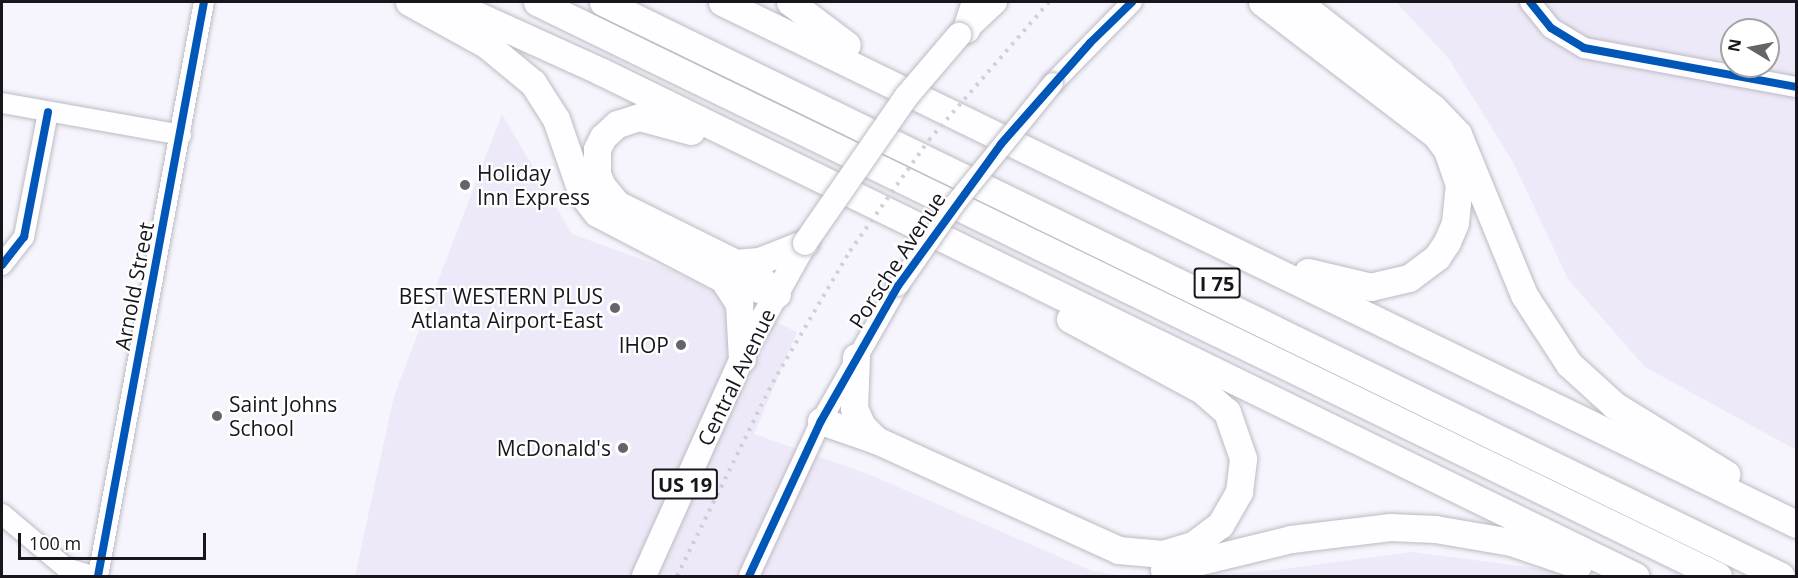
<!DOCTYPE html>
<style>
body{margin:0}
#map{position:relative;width:1798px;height:578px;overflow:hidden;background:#f6f4fc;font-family:"Open Sans",sans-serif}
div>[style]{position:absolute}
.built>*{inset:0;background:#eee9f8}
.roads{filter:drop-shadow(0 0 2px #bdbbc2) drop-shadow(0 0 2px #bdbbc2)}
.minor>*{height:20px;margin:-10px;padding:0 10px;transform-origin:10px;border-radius:10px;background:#fefdff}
.major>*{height:24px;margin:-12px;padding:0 12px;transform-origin:12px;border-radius:12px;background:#fefdff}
.highway>*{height:27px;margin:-13.5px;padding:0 13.5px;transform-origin:13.5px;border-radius:13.5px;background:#fefdff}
.rail>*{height:4px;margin-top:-2px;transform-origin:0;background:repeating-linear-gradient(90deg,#d0cfd2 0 3px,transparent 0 9px)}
.bridges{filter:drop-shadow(0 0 2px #bdbbc2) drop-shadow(0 0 2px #bdbbc2)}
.minor-bridge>*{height:20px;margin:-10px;padding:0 10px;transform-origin:10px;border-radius:10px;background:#fefdff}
.major-bridge>*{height:24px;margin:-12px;padding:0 12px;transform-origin:12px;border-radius:12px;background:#fefdff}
.cycleway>*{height:8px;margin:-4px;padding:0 4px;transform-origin:4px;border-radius:4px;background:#0057b8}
.dots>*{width:16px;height:16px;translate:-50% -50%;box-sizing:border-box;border:3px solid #fff;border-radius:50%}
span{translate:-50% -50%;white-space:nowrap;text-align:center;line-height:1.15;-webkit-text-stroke:4.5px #fff;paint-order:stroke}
.shield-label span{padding:2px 4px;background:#fff;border:2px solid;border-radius:4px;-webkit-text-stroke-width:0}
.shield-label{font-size:20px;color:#18161c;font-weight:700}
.poi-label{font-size:21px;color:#18161c}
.left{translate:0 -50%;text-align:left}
.right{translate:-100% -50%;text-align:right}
.street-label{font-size:21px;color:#18161c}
.frame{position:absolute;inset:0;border:3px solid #18161c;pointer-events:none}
.north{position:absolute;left:1720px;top:18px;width:60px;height:60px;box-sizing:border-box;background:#fff;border:2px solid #a3a2a4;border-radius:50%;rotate:280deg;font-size:16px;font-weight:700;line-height:24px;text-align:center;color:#18161c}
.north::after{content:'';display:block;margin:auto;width:21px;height:27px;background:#66646a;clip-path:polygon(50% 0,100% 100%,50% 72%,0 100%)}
.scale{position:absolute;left:18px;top:533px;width:188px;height:27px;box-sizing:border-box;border:3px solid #18161c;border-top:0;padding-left:8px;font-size:18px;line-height:21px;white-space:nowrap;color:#18161c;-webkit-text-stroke:4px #fff;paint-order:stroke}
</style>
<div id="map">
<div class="built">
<div style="clip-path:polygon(evenodd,1396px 2px,1796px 2px,1796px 450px,1645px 367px,1568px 279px,1513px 162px,1449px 59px,1396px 2px,1732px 30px,1768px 30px,1768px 66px,1732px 66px,1732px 30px)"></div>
<div style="clip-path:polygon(502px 114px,572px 234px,666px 268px,797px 332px,754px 434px,868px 474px,1092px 571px,1123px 576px,355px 576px,394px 396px)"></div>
<div style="clip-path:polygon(1412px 552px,1596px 576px,1187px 576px,1276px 570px)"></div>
</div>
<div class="roads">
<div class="minor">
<div style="left:1530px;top:2px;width:33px;rotate:51deg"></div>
<div style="left:1551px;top:28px;width:39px;rotate:31deg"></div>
<div style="left:1584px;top:48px;width:216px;rotate:10.4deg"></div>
<div style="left:1053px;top:83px;width:113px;rotate:-45.7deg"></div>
<div style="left:2px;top:103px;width:182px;rotate:10.1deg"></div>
<div style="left:2px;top:265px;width:36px;rotate:-52deg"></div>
<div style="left:24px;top:237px;width:127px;rotate:-79.1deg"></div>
<div style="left:2px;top:514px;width:84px;rotate:40.2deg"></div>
<div style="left:66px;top:568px;width:28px;rotate:17deg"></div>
<div style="left:98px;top:576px;width:584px;rotate:-79.54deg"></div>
<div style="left:749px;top:576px;width:171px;rotate:-65.1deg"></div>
<div style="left:821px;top:421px;width:155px;rotate:-60.3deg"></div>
</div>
<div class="major">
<div style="left:963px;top:32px;width:44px;rotate:-43.2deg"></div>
<div style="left:644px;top:576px;width:253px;rotate:-65.8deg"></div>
<div style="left:748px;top:345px;width:117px;rotate:-60.8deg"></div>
</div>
<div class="highway">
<div style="left:409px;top:2px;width:89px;rotate:28.9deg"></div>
<div style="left:487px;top:45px;width:60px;rotate:39.6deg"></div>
<div style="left:533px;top:83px;width:43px;rotate:57.4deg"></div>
<div style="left:556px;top:119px;width:79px;rotate:70.9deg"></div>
<div style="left:582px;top:194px;width:24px;rotate:52deg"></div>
<div style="left:597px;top:213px;width:142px;rotate:27.6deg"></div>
<div style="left:723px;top:279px;width:56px;rotate:15.5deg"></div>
<div style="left:448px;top:2px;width:167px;rotate:24.4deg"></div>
<div style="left:600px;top:71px;width:1152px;rotate:26.01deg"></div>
<div style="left:537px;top:2px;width:1313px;rotate:25.92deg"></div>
<div style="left:603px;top:2px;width:1310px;rotate:25.98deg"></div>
<div style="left:722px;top:2px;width:1194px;rotate:25.92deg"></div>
<div style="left:790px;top:2px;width:71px;rotate:37deg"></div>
<div style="left:1262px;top:2px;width:219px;rotate:37.4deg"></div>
<div style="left:1436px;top:135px;width:19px;rotate:54deg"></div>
<div style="left:1447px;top:150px;width:36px;rotate:71deg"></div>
<div style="left:1459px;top:184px;width:39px;rotate:96deg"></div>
<div style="left:1455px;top:223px;width:21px;rotate:113deg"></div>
<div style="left:1447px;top:242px;width:18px;rotate:124deg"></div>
<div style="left:1437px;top:257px;width:35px;rotate:143deg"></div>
<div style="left:1409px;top:278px;width:39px;rotate:167deg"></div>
<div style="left:1371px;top:287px;width:65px;rotate:-166.6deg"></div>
<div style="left:1298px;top:2px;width:172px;rotate:38.1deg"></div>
<div style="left:1433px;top:108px;width:36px;rotate:46deg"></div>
<div style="left:1458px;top:134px;width:174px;rotate:67.7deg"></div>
<div style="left:1524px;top:295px;width:82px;rotate:56.9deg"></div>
<div style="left:1569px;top:364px;width:61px;rotate:42.3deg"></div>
<div style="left:1614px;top:405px;width:132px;rotate:31.6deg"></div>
<div style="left:966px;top:29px;width:28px;rotate:-72deg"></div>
<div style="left:691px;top:131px;width:54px;rotate:-164.9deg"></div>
<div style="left:639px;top:117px;width:23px;rotate:162deg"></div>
<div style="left:617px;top:124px;width:19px;rotate:137deg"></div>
<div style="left:603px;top:137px;width:13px;rotate:117deg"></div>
<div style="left:597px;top:149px;width:25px;rotate:90deg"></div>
<div style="left:597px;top:174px;width:13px;rotate:67deg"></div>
<div style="left:602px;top:186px;width:23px;rotate:50deg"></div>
<div style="left:617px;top:204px;width:153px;rotate:26.4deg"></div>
<div style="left:754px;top:272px;width:21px;rotate:45deg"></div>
<div style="left:735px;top:263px;width:24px;rotate:-5deg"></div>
<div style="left:759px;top:261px;width:49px;rotate:-21.4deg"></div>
<div style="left:723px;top:279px;width:30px;rotate:57deg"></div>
<div style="left:739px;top:304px;width:55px;rotate:86.9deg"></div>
<div style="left:856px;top:357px;width:51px;rotate:92.2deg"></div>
<div style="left:854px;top:408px;width:20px;rotate:66deg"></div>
<div style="left:862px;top:426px;width:20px;rotate:45deg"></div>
<div style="left:821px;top:421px;width:58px;rotate:19.1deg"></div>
<div style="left:876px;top:440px;width:266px;rotate:24.4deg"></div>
<div style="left:1118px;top:550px;width:45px;rotate:5.1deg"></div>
<div style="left:1163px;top:554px;width:31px;rotate:-17deg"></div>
<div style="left:1193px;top:545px;width:34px;rotate:-37deg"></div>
<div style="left:1220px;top:525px;width:38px;rotate:-60deg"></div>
<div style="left:1239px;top:492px;width:34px;rotate:-83deg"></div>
<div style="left:1243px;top:458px;width:49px;rotate:-109.2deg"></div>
<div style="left:1227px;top:412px;width:33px;rotate:-139deg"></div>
<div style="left:1202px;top:390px;width:150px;rotate:-151.7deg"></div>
<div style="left:1164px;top:570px;width:131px;rotate:-13.7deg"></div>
<div style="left:1291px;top:539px;width:100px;rotate:-6.9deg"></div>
<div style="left:1390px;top:527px;width:45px;rotate:2.5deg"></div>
<div style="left:1435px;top:529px;width:77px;rotate:9.7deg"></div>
<div style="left:1511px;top:542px;width:71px;rotate:18.9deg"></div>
</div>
</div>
<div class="rail">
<div style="left:677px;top:576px;width:216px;rotate:-63.7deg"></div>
<div style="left:773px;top:382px;width:152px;rotate:-59.6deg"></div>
<div style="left:850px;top:251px;width:136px;rotate:-54.6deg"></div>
<div style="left:929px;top:140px;width:183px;rotate:-49deg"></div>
</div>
<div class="bridges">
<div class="minor-bridge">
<div style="left:898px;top:286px;width:98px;rotate:-55.3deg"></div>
<div style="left:954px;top:205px;width:157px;rotate:-50.9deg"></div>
</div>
<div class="major-bridge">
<div style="left:805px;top:243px;width:178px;rotate:-55.3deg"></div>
<div style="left:906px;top:97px;width:82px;rotate:-49.5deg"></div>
</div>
</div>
<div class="cycleway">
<div style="left:1530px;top:2px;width:33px;rotate:51deg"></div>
<div style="left:1551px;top:28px;width:39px;rotate:31deg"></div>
<div style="left:1584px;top:48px;width:216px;rotate:10.4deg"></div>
<div style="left:2px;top:265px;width:36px;rotate:-52deg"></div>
<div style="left:24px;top:237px;width:127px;rotate:-79.1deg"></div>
<div style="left:98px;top:576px;width:584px;rotate:-79.54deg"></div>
<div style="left:749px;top:576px;width:171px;rotate:-65.1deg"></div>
<div style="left:821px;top:421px;width:155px;rotate:-60.3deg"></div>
<div style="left:898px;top:286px;width:175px;rotate:-54deg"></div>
<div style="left:1001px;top:144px;width:135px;rotate:-48.6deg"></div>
<div style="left:1090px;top:43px;width:59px;rotate:-44.3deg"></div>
</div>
<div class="dots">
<div style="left:465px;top:185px;background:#66646a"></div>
<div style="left:615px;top:308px;background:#66646a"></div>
<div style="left:681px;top:345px;background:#66646a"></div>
<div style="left:217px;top:416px;background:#66646a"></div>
<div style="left:623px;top:448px;background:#66646a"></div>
</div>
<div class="shield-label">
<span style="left:1217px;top:283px">I 75</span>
<span style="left:685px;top:484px">US 19</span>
</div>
<div class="poi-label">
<span class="left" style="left:477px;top:185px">Holiday<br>Inn Express</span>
<span class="right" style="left:603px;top:308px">BEST WESTERN PLUS<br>Atlanta Airport-East</span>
<span class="right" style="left:669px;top:345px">IHOP</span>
<span class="left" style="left:229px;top:416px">Saint Johns<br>School</span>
<span class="right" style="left:611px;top:448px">McDonald's</span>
</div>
<div class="street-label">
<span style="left:897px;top:260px;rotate:-57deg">Porsche Avenue</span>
<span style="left:134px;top:286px;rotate:-79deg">Arnold Street</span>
<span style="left:736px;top:377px;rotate:-64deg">Central Avenue</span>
</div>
<div class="frame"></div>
<div class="north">N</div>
<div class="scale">100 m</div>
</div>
